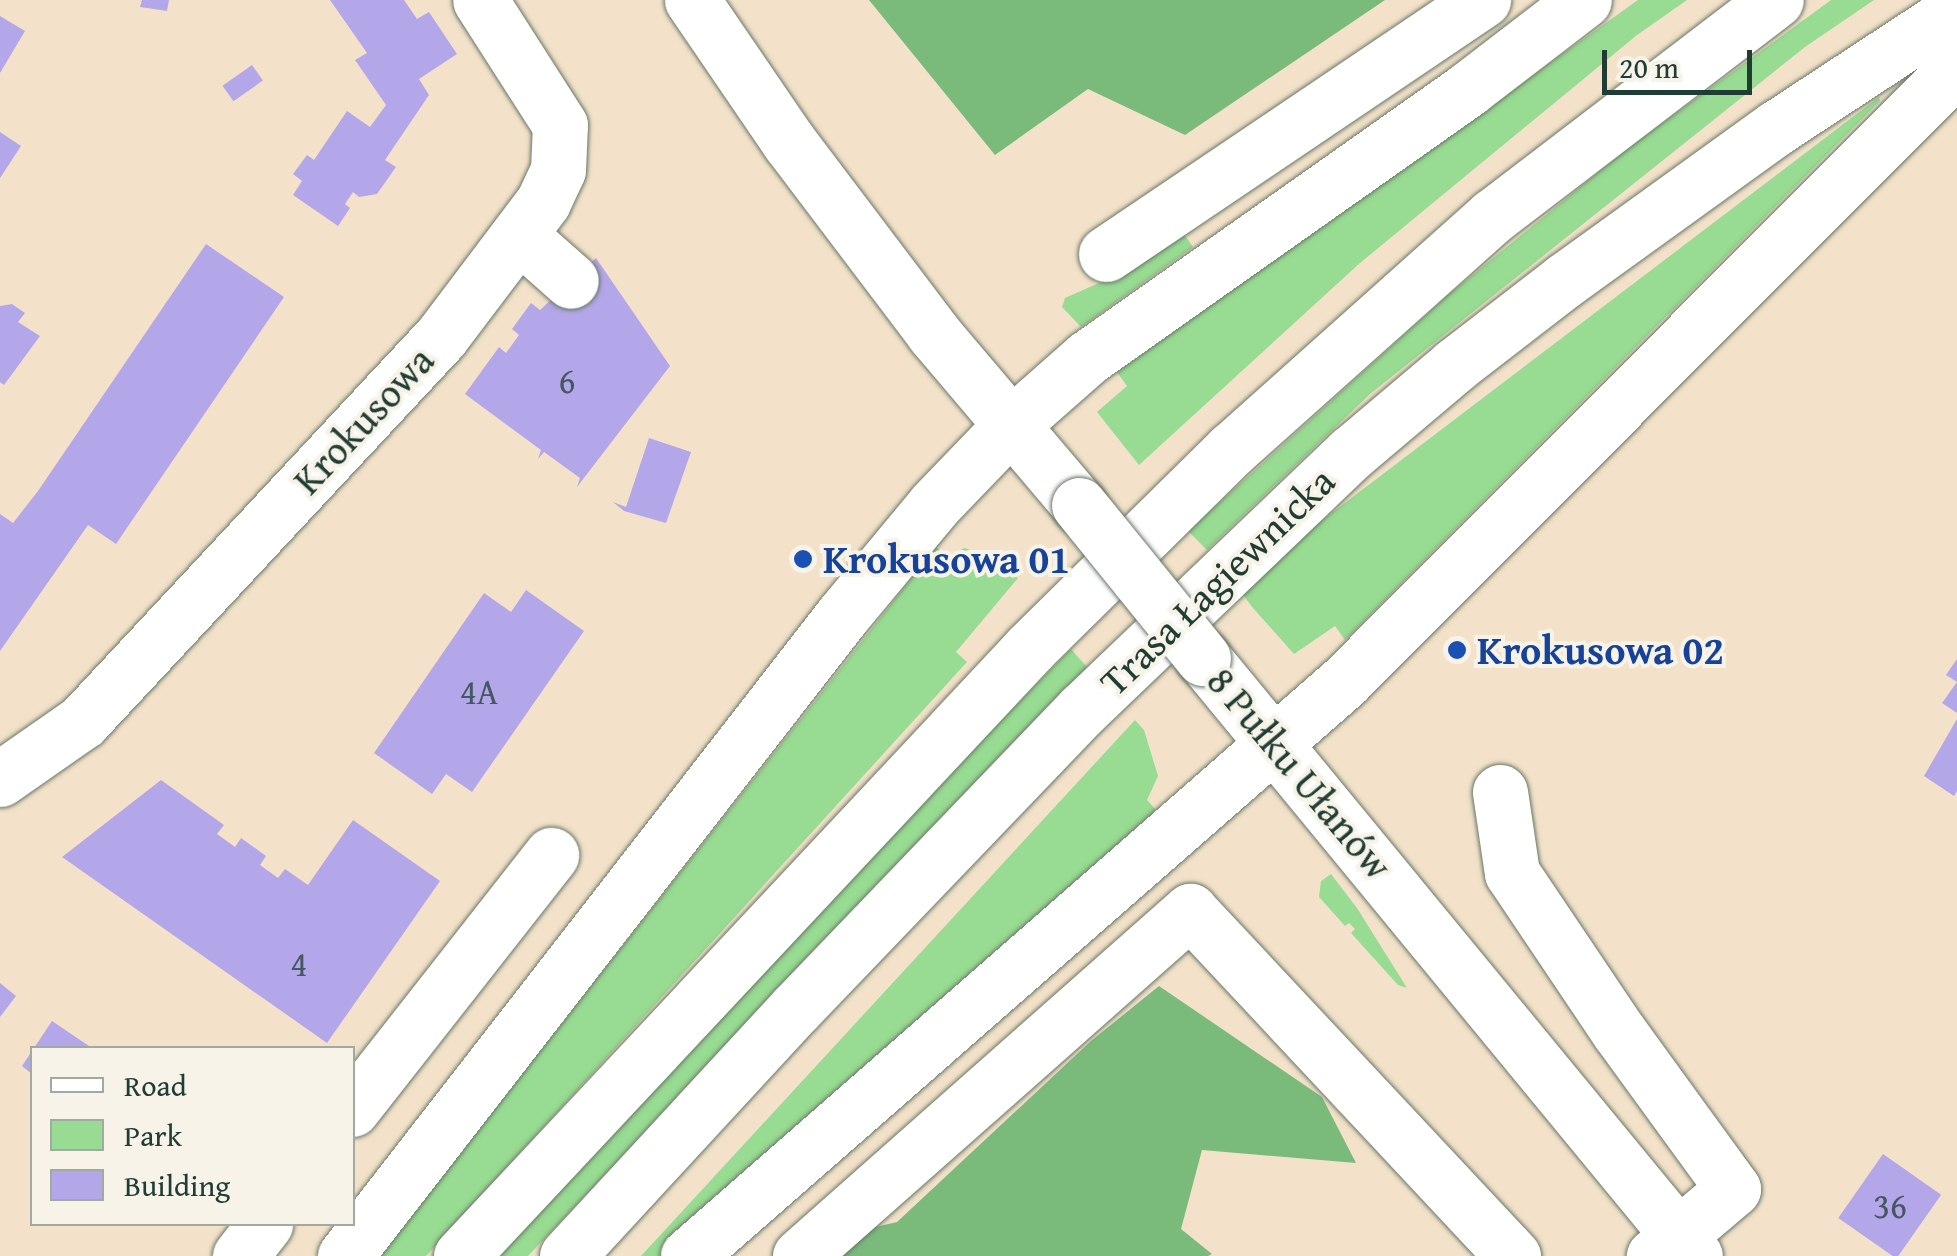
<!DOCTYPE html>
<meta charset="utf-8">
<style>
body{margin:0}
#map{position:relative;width:1957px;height:1256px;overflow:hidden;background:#f3e2c9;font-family:"Gentium Book Plus",serif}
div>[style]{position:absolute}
.green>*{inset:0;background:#98db92}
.forest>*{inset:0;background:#7abb7c}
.building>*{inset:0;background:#b4a7e9;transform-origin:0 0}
.roads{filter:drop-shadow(0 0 2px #697768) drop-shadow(0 0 2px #697768)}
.minor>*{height:55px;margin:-27.5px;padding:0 27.5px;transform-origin:27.5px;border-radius:27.5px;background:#fff}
.major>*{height:55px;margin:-27.5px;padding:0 27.5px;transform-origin:27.5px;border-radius:27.5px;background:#fff}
.bridges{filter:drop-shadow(0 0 2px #697768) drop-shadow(0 0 2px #697768)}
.minor-bridge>*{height:55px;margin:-27.5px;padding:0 27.5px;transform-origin:27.5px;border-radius:27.5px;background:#fff}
.dots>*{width:28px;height:28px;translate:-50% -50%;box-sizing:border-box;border:5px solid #f7f3e8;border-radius:50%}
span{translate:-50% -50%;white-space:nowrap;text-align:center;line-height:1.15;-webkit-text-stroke:8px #f7f3e8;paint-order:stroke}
.number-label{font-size:35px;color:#445861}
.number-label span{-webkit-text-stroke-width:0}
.street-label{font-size:40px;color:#1f3d34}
.transit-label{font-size:40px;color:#164399;font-weight:700}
.left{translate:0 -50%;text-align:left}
.legend{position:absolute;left:30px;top:1046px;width:325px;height:180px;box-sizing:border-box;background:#f7f3e8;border:2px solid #a1aaa0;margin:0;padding:12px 18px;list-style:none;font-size:30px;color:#1f3d34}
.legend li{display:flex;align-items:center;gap:20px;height:50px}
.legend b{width:50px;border:2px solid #a1aaa0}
.scale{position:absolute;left:1602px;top:50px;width:150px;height:45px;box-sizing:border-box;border:5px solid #1f3d34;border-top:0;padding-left:12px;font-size:30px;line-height:35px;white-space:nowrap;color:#1f3d34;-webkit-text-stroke:8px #f7f3e8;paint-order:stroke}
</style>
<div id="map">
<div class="green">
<div style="clip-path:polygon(1638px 0,1687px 0,1637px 35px,1360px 263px,1139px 465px,1097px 412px,1127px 386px,1117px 372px)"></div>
<div style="clip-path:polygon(1831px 0,1874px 0,1805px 47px,1370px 394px,1207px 550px,1188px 531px,1448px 295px,1623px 152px)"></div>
<div style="clip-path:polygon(1879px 97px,1880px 101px,1345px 640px,1335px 626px,1294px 654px,1253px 608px,1243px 595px,1308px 531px)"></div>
<div style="clip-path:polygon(1181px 230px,1193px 247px,1081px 327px,1062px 307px,1065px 298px,1108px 279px)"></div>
<div style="clip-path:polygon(936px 547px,947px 556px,965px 548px,1012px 567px,1009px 573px,1018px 578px,956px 652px,967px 662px,426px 1256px,379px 1256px)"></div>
<div style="clip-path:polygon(1071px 649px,1087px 667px,528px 1256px,498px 1256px,852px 872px)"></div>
<div style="clip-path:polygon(1135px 720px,1144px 730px,1158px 776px,1147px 800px,1156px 810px,663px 1256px,641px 1256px)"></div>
<div style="clip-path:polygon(1331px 874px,1357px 908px,1407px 988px,1398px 985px,1351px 933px,1355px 929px,1349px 923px,1345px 926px,1319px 897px,1321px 881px)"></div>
</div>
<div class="forest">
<div style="clip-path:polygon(869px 0,1385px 0,1185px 135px,1088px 89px,995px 155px)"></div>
<div style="clip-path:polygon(1159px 986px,1322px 1097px,1356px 1163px,1202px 1150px,1181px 1229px,1212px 1254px,1208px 1256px,818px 1256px,819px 1240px,897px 1222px,1091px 1041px)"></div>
</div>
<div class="building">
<div style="clip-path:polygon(142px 0,169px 0,167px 11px,140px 7px)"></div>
<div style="clip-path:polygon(330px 0,404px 0,417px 19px,429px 12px,457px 54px,419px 79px,429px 95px,385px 160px,396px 167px,377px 194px,359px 197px,353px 192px,345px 204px,350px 208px,338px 226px,293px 195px,302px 181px,293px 174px,307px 155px,314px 160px,347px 111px,370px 127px,386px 105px,355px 60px,367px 53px)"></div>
<div style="clip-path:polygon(0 16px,25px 31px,0 73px)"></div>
<div style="left:252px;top:65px;width:19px;height:36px;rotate:55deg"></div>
<div style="clip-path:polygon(0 132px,21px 146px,0 178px)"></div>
<div style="clip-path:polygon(206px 244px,284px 297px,116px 544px,88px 525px,0 651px,0 514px,13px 523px,38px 491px)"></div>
<div style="clip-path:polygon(596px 258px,670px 366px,577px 487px,580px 478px,544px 452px,538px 459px,541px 450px,465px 394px,499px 347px,506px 353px,519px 335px,512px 329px,531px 303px,540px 310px)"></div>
<div style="clip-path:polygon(12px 304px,25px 313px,18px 322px,40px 336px,4px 385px,0 382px,0 306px)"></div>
<div style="clip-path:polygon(649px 438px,691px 452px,666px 523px,624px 511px,613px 502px,626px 507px)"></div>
<div style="clip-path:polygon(526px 590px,584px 631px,472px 792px,446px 774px,432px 794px,374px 753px,484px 593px,511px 612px)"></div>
<div style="clip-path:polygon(1957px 659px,1957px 713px,1942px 703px,1957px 682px,1946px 675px)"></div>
<div style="clip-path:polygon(1957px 719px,1957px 791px,1954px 796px,1924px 776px)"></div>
<div style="clip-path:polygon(161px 780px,224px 825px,217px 834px,235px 847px,241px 838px,266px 856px,260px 865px,278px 878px,285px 869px,308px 885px,353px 820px,440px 881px,327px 1043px,62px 857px)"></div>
<div style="clip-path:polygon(0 983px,16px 996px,0 1017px)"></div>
<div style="clip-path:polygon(52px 1021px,92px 1048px,34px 1048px)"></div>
<div style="clip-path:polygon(32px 1051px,32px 1074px,22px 1066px)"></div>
<div style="left:1883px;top:1154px;width:71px;height:78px;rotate:35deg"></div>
</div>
<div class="roads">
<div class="minor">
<div style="left:692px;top:0;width:172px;rotate:55.7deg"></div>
<div style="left:789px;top:142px;width:241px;rotate:52.9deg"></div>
<div style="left:934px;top:334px;width:224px;rotate:49.7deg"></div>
<div style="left:519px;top:235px;width:69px;rotate:41.5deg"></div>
<div style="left:1106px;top:254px;width:455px;rotate:-34deg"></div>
<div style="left:1203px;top:658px;width:774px;rotate:50.55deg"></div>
<div style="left:0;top:779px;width:101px;rotate:-34.9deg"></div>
<div style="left:83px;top:721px;width:525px;rotate:-47.01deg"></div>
<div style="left:441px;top:337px;width:169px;rotate:-52.9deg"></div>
<div style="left:543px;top:202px;width:35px;rotate:-65deg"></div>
<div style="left:558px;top:170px;width:45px;rotate:-87.5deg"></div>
<div style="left:560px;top:125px;width:148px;rotate:-122.6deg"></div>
<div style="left:1500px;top:792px;width:82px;rotate:81.6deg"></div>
<div style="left:1512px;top:873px;width:192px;rotate:56.1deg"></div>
<div style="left:1619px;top:1032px;width:194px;rotate:54deg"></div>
<div style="left:1733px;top:1189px;width:104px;rotate:139.7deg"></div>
<div style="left:352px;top:1109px;width:323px;rotate:-51.9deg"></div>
<div style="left:240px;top:1256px;width:41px;rotate:-52deg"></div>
<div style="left:800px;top:1256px;width:521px;rotate:-41.5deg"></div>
<div style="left:1190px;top:911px;width:473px;rotate:46.9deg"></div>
</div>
<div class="major">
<div style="left:345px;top:1256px;width:810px;rotate:-52.17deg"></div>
<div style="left:842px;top:616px;width:144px;rotate:-50.3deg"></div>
<div style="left:934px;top:505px;width:110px;rotate:-46.1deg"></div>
<div style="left:1010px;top:426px;width:103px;rotate:-41.4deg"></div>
<div style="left:1087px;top:358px;width:466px;rotate:-35.2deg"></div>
<div style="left:1468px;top:89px;width:146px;rotate:-37.5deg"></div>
<div style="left:461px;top:1256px;width:834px;rotate:-46.89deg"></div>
<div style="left:1031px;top:647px;width:281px;rotate:-44.6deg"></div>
<div style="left:1231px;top:450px;width:351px;rotate:-41.8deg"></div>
<div style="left:1493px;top:216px;width:356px;rotate:-37.4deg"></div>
<div style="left:567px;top:1256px;width:338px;rotate:-47.3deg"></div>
<div style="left:796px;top:1008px;width:414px;rotate:-46.2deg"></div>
<div style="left:1083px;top:709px;width:371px;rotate:-43.7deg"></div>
<div style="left:1351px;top:453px;width:136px;rotate:-40.2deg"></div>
<div style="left:1455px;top:365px;width:139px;rotate:-37.7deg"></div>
<div style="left:1565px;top:280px;width:260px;rotate:-35.8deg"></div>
<div style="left:1776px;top:128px;width:217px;rotate:-33.3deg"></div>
<div style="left:688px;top:1256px;width:872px;rotate:-41.19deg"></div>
<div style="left:1344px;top:682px;width:868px;rotate:-45.09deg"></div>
</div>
</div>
<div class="bridges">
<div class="minor-bridge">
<div style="left:1079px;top:505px;width:197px;rotate:51deg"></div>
</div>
</div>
<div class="dots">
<div style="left:803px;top:559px;background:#1a4fb4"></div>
<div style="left:1457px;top:650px;background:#1a4fb4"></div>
</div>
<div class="number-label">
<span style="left:567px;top:381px">6</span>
<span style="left:479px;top:692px">4A</span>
<span style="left:299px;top:964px">4</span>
<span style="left:1890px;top:1206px">36</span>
</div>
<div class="street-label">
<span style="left:363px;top:420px;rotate:-47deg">Krokusowa</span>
<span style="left:1217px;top:581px;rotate:-44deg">Trasa Łagiewnicka</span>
<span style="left:1300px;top:773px;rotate:50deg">8 Pułku Ułanów</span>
</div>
<div class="transit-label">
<span class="left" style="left:823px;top:559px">Krokusowa 01</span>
<span class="left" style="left:1477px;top:650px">Krokusowa 02</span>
</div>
<ul class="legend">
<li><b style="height:12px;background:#fff"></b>Road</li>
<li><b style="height:28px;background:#98db92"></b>Park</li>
<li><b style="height:28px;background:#b4a7e9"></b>Building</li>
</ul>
<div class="scale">20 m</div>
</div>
